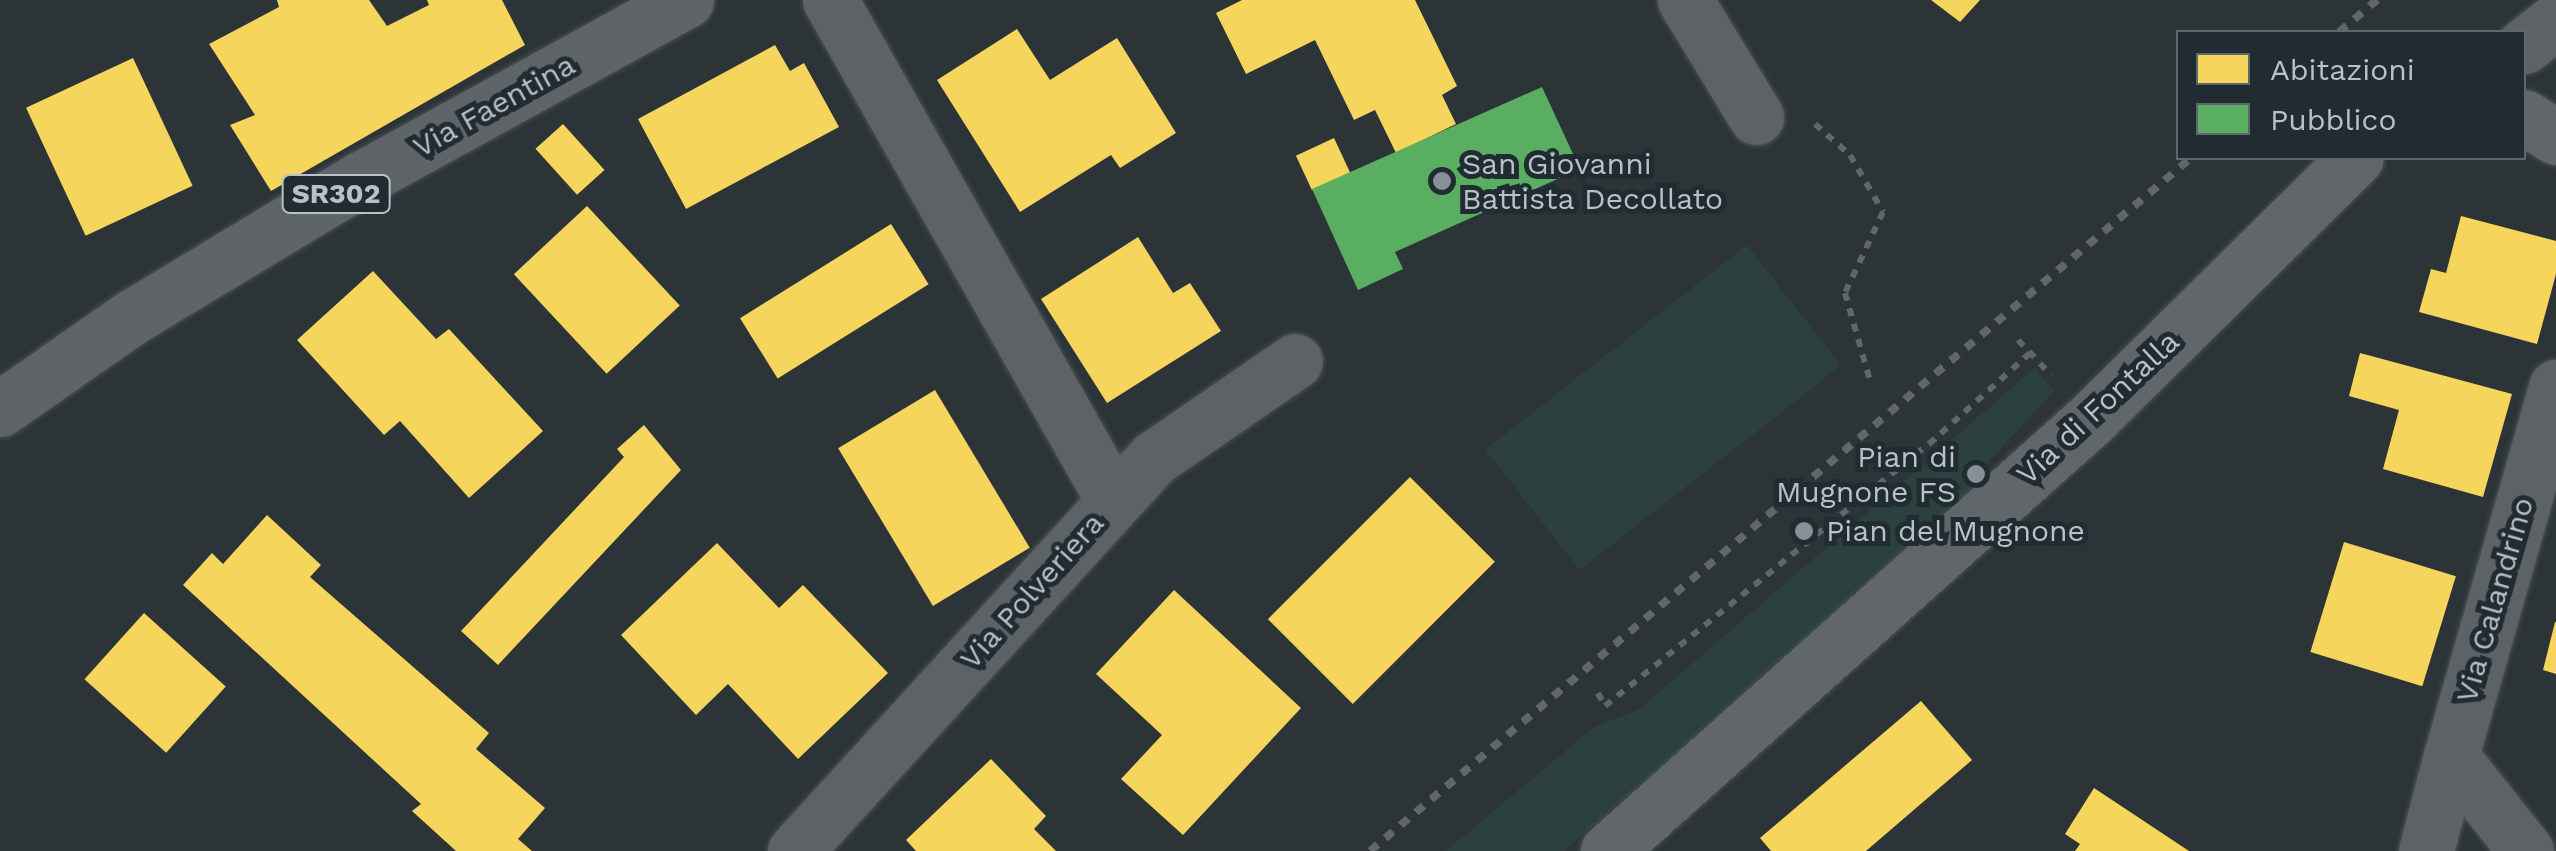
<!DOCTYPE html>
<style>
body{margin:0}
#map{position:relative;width:2556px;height:851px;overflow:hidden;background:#2c3438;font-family:"Work Sans",sans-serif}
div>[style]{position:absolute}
.green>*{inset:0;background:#2c403d;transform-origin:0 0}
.homes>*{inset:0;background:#f6d55c;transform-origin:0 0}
.public>*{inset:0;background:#5aae61}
.path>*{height:6px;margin-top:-3px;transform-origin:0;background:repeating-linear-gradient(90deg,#60666a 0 8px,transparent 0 16px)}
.roads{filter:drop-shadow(0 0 2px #4a5053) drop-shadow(0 0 2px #4a5053)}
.street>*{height:55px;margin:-27.5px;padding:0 27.5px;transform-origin:27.5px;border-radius:27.5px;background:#5c6266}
.secondary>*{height:55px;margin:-27.5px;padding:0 27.5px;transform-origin:27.5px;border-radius:27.5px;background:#60666a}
.primary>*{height:55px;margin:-27.5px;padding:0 27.5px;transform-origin:27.5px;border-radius:27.5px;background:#5e6468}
.rail>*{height:8px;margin-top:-4px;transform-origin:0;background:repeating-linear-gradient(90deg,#60666a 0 10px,transparent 0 20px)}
.dots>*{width:28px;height:28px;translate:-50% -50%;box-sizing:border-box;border:5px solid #202b32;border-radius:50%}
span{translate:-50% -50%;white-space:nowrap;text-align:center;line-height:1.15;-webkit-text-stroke:10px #202b32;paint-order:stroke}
.shield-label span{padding:2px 8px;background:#202b32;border:2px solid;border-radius:8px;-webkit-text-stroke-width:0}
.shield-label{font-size:28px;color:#b7c1c8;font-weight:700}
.street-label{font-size:30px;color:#b7c1c8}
.poi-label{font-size:30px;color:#b7c1c8}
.left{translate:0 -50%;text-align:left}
.right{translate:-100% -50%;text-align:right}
.legend{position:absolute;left:2176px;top:30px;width:350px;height:130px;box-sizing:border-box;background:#202b32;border:2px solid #5c676e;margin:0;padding:12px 18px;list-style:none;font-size:30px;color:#b7c1c8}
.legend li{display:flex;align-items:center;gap:20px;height:50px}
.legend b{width:50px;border:2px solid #5c676e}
</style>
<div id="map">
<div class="green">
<div style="left:1747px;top:245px;width:153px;height:332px;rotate:52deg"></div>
<div style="clip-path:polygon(2035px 368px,2054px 391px,1977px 474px,1975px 496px,1564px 851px,1446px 851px,1594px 727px,1638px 710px)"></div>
</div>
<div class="homes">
<div style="clip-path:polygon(277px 0,369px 0,387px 26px,429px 5px,427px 0,502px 0,525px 45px,271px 191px,230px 125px,255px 115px,209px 44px,279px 7px)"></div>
<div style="clip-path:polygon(1242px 0,1415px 0,1457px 86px,1442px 95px,1456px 124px,1396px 153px,1375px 110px,1354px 120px,1315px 40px,1246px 74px,1216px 13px)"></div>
<div style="clip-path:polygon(1931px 0,1980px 0,1960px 22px)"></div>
<div style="clip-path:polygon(1017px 29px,1050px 80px,1117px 38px,1176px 133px,1120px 168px,1111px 155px,1020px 212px,937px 80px)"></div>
<div style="clip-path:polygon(775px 45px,790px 71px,804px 63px,839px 127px,686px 209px,638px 119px)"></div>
<div style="left:133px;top:58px;width:141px;height:118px;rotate:65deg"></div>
<div style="left:563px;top:124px;width:62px;height:37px;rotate:48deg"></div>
<div style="left:1334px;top:138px;width:38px;height:42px;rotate:65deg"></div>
<div style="left:587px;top:206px;width:136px;height:100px;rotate:47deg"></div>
<div style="clip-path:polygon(2461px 216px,2556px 241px,2556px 274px,2537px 344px,2419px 312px,2431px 269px,2446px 273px)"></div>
<div style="left:891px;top:224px;width:71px;height:178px;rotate:58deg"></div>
<div style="clip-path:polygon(1138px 237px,1173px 293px,1190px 283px,1221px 331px,1107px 403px,1041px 299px)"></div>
<div style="clip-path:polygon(373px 271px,436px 339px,449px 329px,543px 431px,469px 498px,400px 421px,384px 435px,297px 340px)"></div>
<div style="clip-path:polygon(2360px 353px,2512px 394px,2483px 497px,2383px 469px,2399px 410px,2349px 396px)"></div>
<div style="left:935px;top:390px;width:184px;height:113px;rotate:59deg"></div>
<div style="clip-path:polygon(644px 425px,681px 470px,498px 665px,461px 631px,624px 457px,617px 449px)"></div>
<div style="left:1410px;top:477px;width:120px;height:201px;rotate:45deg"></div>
<div style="clip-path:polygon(267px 515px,321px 565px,310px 577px,489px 733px,476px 749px,545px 808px,518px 839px,532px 851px,456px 851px,412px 811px,421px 804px,183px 585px,212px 553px,223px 564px)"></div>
<div style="left:2344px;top:542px;width:117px;height:115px;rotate:17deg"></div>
<div style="clip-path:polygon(717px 543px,779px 608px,803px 585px,888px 673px,798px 759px,728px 684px,696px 715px,621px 635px)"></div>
<div style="clip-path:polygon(1174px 590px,1301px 708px,1183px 835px,1121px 779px,1162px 735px,1096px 674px)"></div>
<div style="left:144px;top:613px;width:110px;height:89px;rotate:42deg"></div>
<div style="clip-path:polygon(2555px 622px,2556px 622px,2556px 674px,2543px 670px)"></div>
<div style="clip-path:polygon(1921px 701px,1972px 760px,1866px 851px,1771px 851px,1760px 838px)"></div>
<div style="clip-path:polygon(991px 759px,1046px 816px,1034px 829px,1056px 851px,916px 851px,906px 840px)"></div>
<div style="clip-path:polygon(2094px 788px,2189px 851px,2075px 851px,2080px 844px,2065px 834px)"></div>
</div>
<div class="public">
<div style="clip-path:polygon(1542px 87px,1580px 169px,1395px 252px,1403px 269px,1358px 290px,1312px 189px)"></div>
</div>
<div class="path">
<div style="left:1815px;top:124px;width:47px;rotate:41.5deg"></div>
<div style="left:1850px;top:155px;width:66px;rotate:59.9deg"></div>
<div style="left:1883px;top:212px;width:89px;rotate:115.1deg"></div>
<div style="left:1845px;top:293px;width:91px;rotate:74.1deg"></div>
<div style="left:2018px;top:340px;width:48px;rotate:46.7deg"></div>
<div style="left:1598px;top:693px;width:15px;rotate:62deg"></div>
<div style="left:1605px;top:706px;width:417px;rotate:-39deg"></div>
<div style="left:1929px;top:444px;width:136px;rotate:-42deg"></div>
</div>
<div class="roads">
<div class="street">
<div style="left:830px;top:0;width:576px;rotate:60.45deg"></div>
<div style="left:1685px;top:0;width:137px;rotate:58.7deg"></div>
<div style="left:2524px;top:46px;width:41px;rotate:-38deg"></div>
<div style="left:795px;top:851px;width:532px;rotate:-47.59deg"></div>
<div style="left:1154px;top:458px;width:171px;rotate:-34.5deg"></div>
<div style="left:2426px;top:851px;width:98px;rotate:-75.3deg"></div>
<div style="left:2526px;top:851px;width:121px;rotate:-128.3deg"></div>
<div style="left:2451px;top:756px;width:384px;rotate:-74.1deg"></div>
</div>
<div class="secondary">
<div style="left:2524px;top:117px;width:38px;rotate:32deg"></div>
<div style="left:1608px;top:851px;width:647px;rotate:-41.8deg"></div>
<div style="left:2090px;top:420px;width:373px;rotate:-44.6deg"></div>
</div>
<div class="primary">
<div style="left:0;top:409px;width:161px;rotate:-34.9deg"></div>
<div style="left:132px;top:317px;width:267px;rotate:-31.1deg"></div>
<div style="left:361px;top:179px;width:371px;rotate:-28.8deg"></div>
</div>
</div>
<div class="rail">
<div style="left:2339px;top:32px;width:50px;rotate:-40.1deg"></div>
<div style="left:1370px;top:851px;width:1074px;rotate:-40.17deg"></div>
</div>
<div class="dots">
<div style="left:1442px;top:181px;background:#869096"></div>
<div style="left:1976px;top:474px;background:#869096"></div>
<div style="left:1804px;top:531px;background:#869096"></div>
</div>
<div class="shield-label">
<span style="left:336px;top:194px">SR302</span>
</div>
<div class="street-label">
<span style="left:494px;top:106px;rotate:-29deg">Via Faentina</span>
<span style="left:2098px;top:408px;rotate:-43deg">Via di Fontalla</span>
<span style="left:1032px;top:591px;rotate:-48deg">Via Polveriera</span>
<span style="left:2495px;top:600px;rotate:-74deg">Via Calandrino</span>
</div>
<div class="poi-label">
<span class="left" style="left:1462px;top:181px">San Giovanni<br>Battista Decollato</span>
<span class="right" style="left:1956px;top:474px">Pian di<br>Mugnone FS</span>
<span class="left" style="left:1826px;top:531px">Pian del Mugnone</span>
</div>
<ul class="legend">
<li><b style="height:28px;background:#f6d55c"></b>Abitazioni</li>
<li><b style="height:28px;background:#5aae61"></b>Pubblico</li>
</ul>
</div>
